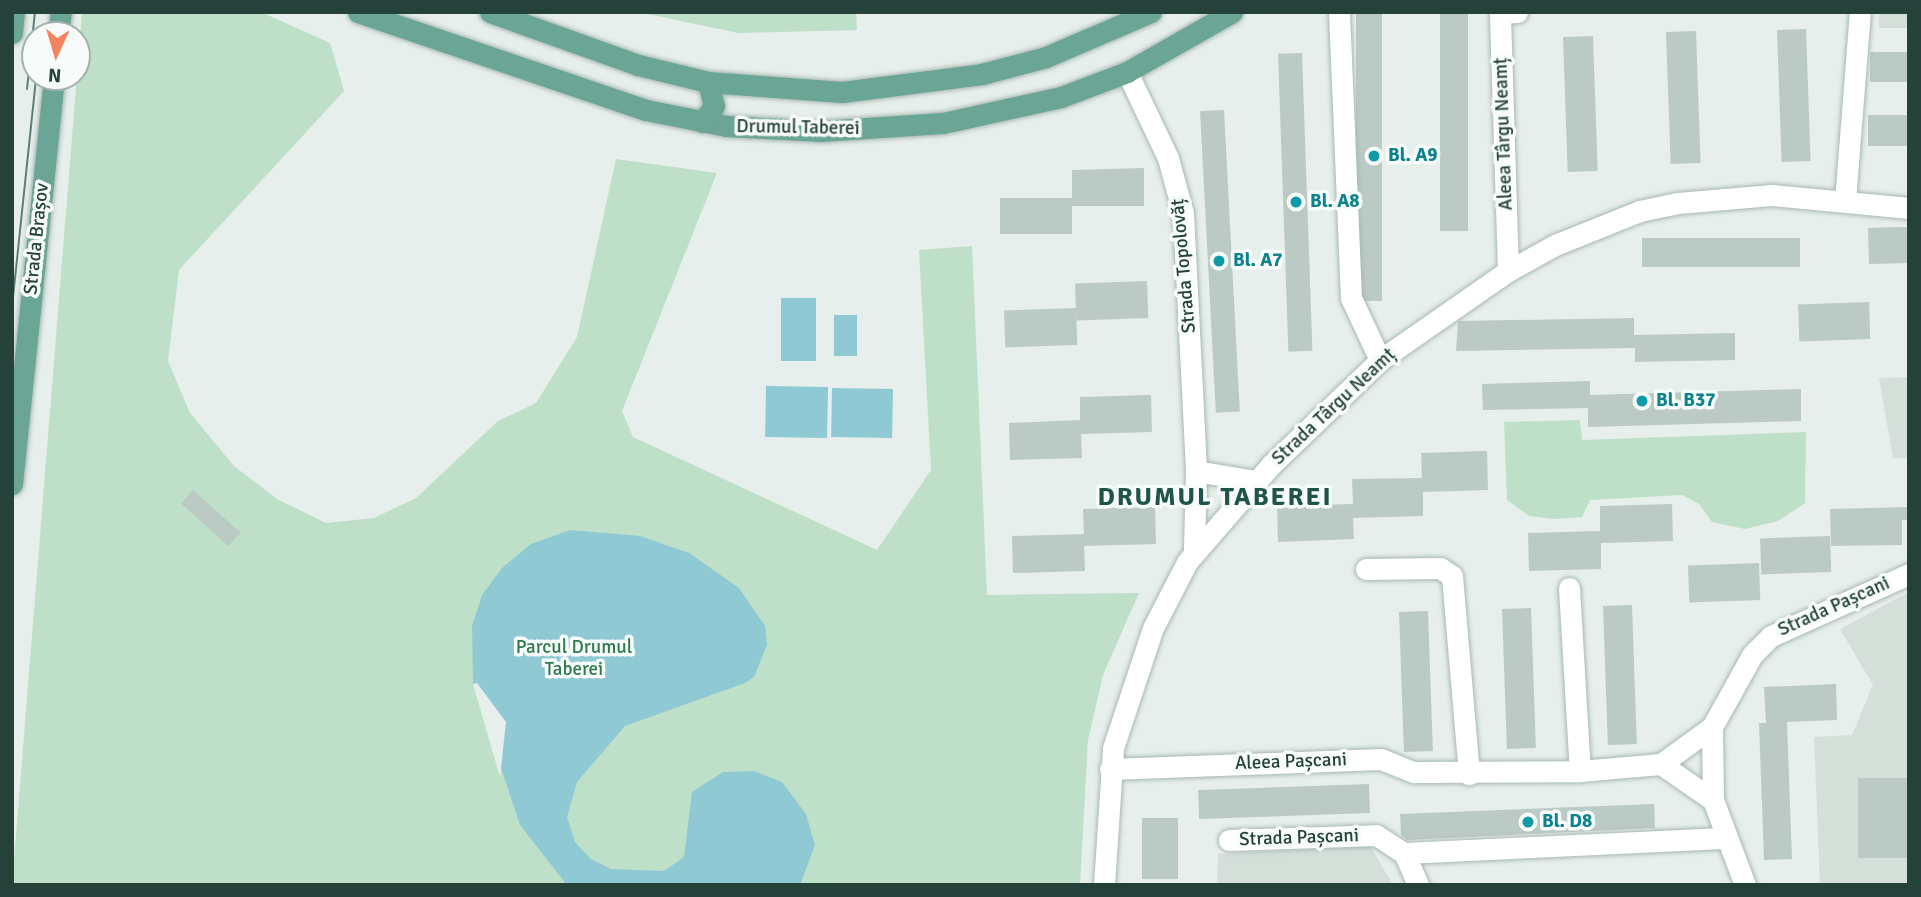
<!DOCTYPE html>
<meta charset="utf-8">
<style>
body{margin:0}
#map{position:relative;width:1921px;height:897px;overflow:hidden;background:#e6efeb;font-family:Signika,sans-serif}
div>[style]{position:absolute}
.built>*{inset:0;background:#d4dfda;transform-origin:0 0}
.green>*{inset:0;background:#bfe0c8}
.water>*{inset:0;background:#8ec9d4;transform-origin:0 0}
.pier>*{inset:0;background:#e6efeb}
.building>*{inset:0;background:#bbcac4;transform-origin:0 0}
.roads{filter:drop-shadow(0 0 2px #a8b8b2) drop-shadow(0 0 2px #a8b8b2)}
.minor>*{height:21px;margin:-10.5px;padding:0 10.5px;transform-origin:10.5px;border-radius:10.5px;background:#fff}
.major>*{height:21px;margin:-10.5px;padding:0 10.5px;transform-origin:10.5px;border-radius:10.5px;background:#6aa596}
.tram>*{height:2px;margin:-1px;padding:0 1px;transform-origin:1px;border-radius:1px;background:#5f7d75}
.dots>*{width:19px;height:19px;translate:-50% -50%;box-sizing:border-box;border:4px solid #f7fbf9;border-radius:50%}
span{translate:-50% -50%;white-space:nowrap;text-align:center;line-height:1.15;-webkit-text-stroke:7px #f7fbf9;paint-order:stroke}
.street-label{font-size:19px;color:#24423a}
.culture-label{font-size:19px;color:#0d838f;font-weight:700}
.left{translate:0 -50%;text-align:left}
.park-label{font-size:19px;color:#2d7a4b}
.district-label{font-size:26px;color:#1f5548;font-weight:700;letter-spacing:2px}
.frame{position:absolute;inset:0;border:14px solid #24423a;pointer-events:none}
.north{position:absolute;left:21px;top:21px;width:70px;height:70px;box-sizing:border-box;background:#f7fbf9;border:2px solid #a3b1ad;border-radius:50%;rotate:184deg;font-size:19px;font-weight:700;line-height:28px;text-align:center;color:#24423a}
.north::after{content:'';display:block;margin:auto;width:24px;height:32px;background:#f4845f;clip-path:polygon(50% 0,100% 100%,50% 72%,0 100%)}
</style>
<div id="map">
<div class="built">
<div style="left:1879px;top:12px;width:30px;height:16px"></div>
<div style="clip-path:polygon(1909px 377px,1909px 458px,1893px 458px,1879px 378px)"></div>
<div style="clip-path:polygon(1909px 592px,1909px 885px,1820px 885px,1814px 737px,1852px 735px,1873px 685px,1840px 629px)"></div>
<div style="clip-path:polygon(1370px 846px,1393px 885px,1217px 885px,1218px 854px)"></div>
</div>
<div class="green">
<div style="clip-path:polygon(82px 12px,261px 12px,330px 43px,344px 91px,179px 270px,168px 361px,190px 413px,234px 466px,277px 499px,326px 523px,374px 518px,416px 498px,498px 421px,536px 403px,577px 337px,616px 159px,717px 173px,622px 411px,633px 437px,877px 550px,931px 470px,919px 250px,972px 246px,987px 595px,1139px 593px,1103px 675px,1088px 740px,1080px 885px,12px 885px)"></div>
<div style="clip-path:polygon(638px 12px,856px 12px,857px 30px,738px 33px)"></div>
<div style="clip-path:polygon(1580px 420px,1582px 440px,1806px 432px,1805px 503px,1778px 521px,1745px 529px,1712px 522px,1699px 504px,1682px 495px,1590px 500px,1582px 517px,1554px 519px,1529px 516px,1507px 500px,1504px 422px)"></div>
</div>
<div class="water">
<div style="left:781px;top:298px;width:35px;height:63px"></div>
<div style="left:834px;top:315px;width:23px;height:41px"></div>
<div style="left:766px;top:386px;width:62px;height:51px;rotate:1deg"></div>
<div style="left:832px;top:388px;width:61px;height:49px;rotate:1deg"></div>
<div style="clip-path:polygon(570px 530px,640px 536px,689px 553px,739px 588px,765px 626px,767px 645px,754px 677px,745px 683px,625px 726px,577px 782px,567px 817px,575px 842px,591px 859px,611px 869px,664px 871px,684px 857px,692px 792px,723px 772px,754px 771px,782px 782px,806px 814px,815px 845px,800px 885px,567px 885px,520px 825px,473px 684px,472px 626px,482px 595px,502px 568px,531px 544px)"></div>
</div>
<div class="pier">
<div style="clip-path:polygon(477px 683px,506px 722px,500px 777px,473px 684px)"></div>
</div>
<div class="building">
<div style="left:1356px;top:12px;width:26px;height:289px"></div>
<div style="left:1440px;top:12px;width:28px;height:219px"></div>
<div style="left:1806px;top:29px;width:132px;height:29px;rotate:88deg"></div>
<div style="left:1696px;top:31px;width:132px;height:30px;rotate:88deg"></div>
<div style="left:1593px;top:36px;width:135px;height:30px;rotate:88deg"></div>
<div style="left:1870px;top:52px;width:39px;height:30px"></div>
<div style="left:1302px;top:53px;width:298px;height:24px;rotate:88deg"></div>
<div style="left:1224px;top:110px;width:302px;height:24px;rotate:87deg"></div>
<div style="left:1868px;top:115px;width:41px;height:31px"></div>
<div style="clip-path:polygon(1144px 168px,1144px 206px,1072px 206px,1072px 234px,1000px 234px,1000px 198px,1072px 198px,1072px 170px)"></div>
<div style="clip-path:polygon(1895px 227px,1909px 227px,1909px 263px,1869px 264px,1868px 228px)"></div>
<div style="left:1642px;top:238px;width:158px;height:29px"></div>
<div style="left:1147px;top:281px;width:37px;height:72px;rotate:88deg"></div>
<div style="left:1869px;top:302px;width:37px;height:71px;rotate:88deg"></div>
<div style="left:1076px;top:308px;width:37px;height:72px;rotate:88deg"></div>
<div style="clip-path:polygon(1634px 318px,1634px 335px,1735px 333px,1735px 360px,1635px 362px,1635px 348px,1456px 351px,1458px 321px)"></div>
<div style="clip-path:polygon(1590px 381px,1590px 395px,1801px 389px,1801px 421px,1588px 427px,1588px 408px,1483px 410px,1482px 384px)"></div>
<div style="clip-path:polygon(1151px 395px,1152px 432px,1081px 434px,1082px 458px,1010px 460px,1009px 423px,1080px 420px,1080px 397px)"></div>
<div style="clip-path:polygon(1487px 451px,1488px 490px,1423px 492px,1423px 516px,1353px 518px,1354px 539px,1278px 542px,1277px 506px,1353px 504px,1352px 479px,1422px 478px,1421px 453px)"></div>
<div style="left:193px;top:490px;width:64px;height:18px;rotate:42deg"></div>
<div style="clip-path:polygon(1672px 504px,1673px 541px,1601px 543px,1601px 569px,1529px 571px,1528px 533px,1600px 531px,1600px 506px)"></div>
<div style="clip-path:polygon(1155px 507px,1156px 544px,1084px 546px,1085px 571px,1013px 573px,1012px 536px,1084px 534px,1083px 509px)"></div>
<div style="clip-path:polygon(1909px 507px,1909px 520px,1902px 520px,1902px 545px,1831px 546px,1830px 509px)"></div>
<div style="left:1830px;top:536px;width:36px;height:70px;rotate:88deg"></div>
<div style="left:1759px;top:563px;width:37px;height:71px;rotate:88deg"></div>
<div style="left:1632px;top:605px;width:139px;height:29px;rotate:88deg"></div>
<div style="left:1531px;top:608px;width:140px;height:29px;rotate:88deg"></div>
<div style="left:1428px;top:611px;width:140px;height:29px;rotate:88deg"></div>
<div style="clip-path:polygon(1836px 684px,1837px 720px,1787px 722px,1792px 859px,1764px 860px,1759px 723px,1766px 723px,1764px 687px)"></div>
<div style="left:1909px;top:778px;width:80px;height:51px;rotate:90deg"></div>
<div style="left:1369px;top:784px;width:29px;height:171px;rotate:88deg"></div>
<div style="clip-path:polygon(1654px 804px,1655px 828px,1407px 840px,1401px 835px,1400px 814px)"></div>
<div style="left:1142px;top:818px;width:36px;height:61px"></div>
</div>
<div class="roads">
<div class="minor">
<div style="left:1339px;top:12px;width:286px;rotate:87.6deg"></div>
<div style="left:1351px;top:298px;width:68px;rotate:64.9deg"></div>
<div style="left:1127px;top:72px;width:95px;rotate:64.5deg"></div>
<div style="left:1168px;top:158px;width:57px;rotate:74.7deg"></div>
<div style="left:1183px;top:213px;width:258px;rotate:87.1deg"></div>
<div style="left:1196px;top:471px;width:79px;rotate:91.5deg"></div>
<div style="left:1845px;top:201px;width:190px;rotate:-85.5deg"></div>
<div style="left:1508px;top:271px;width:258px;rotate:-91.8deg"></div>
<div style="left:1500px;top:13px;width:17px;rotate:-3deg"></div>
<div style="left:1196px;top:471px;width:61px;rotate:9.5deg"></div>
<div style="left:1366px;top:569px;width:74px;rotate:-0.8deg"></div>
<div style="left:1440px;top:568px;width:14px;rotate:34deg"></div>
<div style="left:1452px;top:576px;width:199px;rotate:85.1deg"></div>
<div style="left:1569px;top:588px;width:183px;rotate:86.6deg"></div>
<div style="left:1661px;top:764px;width:63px;rotate:34.7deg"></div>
<div style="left:1110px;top:769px;width:271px;rotate:-2.1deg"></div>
<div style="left:1381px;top:759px;width:35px;rotate:22deg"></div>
<div style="left:1414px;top:772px;width:166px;rotate:-0.3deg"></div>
<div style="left:1580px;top:771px;width:81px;rotate:-4.9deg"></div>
<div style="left:1661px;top:764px;width:63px;rotate:-36deg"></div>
<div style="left:1229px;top:840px;width:147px;rotate:-1.9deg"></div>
<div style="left:1376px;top:835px;width:33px;rotate:33deg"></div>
<div style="left:1404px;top:853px;width:35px;rotate:66deg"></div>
<div style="left:1404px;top:853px;width:320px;rotate:-2.7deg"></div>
<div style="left:1104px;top:885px;width:137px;rotate:-86.2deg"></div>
<div style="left:1113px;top:748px;width:126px;rotate:-71.6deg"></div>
<div style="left:1153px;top:628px;width:74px;rotate:-62.7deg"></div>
<div style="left:1187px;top:562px;width:130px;rotate:-49.1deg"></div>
<div style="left:1272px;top:464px;width:150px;rotate:-43.9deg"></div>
<div style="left:1380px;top:360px;width:156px;rotate:-34.8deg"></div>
<div style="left:1508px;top:271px;width:54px;rotate:-29deg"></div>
<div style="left:1555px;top:245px;width:92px;rotate:-21.8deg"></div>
<div style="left:1640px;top:211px;width:39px;rotate:-12deg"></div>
<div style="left:1678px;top:203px;width:94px;rotate:-4.9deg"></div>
<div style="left:1772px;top:195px;width:138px;rotate:5.4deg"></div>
<div style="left:1745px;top:885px;width:91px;rotate:-110.6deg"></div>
<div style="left:1713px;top:800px;width:73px;rotate:-90.8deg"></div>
<div style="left:1712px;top:727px;width:82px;rotate:-60.9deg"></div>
<div style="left:1752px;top:655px;width:27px;rotate:-45deg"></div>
<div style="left:1771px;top:636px;width:151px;rotate:-24.2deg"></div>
</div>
<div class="major">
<div style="left:358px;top:12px;width:304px;rotate:18.8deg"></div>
<div style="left:646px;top:110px;width:82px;rotate:11.3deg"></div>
<div style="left:726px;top:126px;width:95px;rotate:3deg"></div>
<div style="left:821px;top:131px;width:122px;rotate:-3.8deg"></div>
<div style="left:943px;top:123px;width:121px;rotate:-12.4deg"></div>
<div style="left:1061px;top:97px;width:71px;rotate:-20.7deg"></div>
<div style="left:1127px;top:72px;width:121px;rotate:-29.7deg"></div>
<div style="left:490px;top:12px;width:157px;rotate:19.7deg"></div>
<div style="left:638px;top:65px;width:72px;rotate:13.7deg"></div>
<div style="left:708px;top:82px;width:134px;rotate:4.3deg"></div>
<div style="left:842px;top:92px;width:141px;rotate:-7.3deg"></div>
<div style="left:982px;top:74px;width:66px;rotate:-14.9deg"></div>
<div style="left:1046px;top:57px;width:114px;rotate:-23.2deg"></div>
<div style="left:12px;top:33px;width:21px;rotate:-85deg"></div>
<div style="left:58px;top:35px;width:23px;rotate:-83deg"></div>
<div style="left:702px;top:122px;width:20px;rotate:-53deg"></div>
<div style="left:714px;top:106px;width:25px;rotate:-104deg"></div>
<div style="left:12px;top:484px;width:409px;rotate:-84.1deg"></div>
</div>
</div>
<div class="tram">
<div style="left:27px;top:89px;width:77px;rotate:-84.1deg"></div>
<div style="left:12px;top:307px;width:231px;rotate:-84deg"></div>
</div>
<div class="dots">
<div style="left:1374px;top:156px;background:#0f9aa8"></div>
<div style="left:1296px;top:202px;background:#0f9aa8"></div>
<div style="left:1219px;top:261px;background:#0f9aa8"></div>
<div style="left:1642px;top:401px;background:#0f9aa8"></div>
<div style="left:1528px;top:822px;background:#0f9aa8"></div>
</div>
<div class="street-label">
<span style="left:798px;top:128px;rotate:1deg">Drumul Taberei</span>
<span style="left:1504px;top:134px;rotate:-92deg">Aleea Târgu Neamț</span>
<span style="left:37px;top:239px;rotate:-84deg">Strada Brașov</span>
<span style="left:1184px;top:266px;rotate:-95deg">Strada Topolovăț</span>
<span style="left:1334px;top:407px;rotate:-43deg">Strada Târgu Neamț</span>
<span style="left:1834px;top:607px;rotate:-24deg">Strada Pașcani</span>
<span style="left:1291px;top:762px;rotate:-2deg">Aleea Pașcani</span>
<span style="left:1299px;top:838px;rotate:-2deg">Strada Pașcani</span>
</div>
<div class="culture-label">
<span class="left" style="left:1388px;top:156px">Bl. A9</span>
<span class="left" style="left:1310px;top:202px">Bl. A8</span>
<span class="left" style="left:1233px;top:261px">Bl. A7</span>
<span class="left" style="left:1656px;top:401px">Bl. B37</span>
<span class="left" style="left:1542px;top:822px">Bl. D8</span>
</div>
<div class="park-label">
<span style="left:574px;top:659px">Parcul Drumul<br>Taberei</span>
</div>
<div class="district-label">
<span style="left:1215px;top:498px">DRUMUL TABEREI</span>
</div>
<div class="frame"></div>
<div class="north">N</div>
</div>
